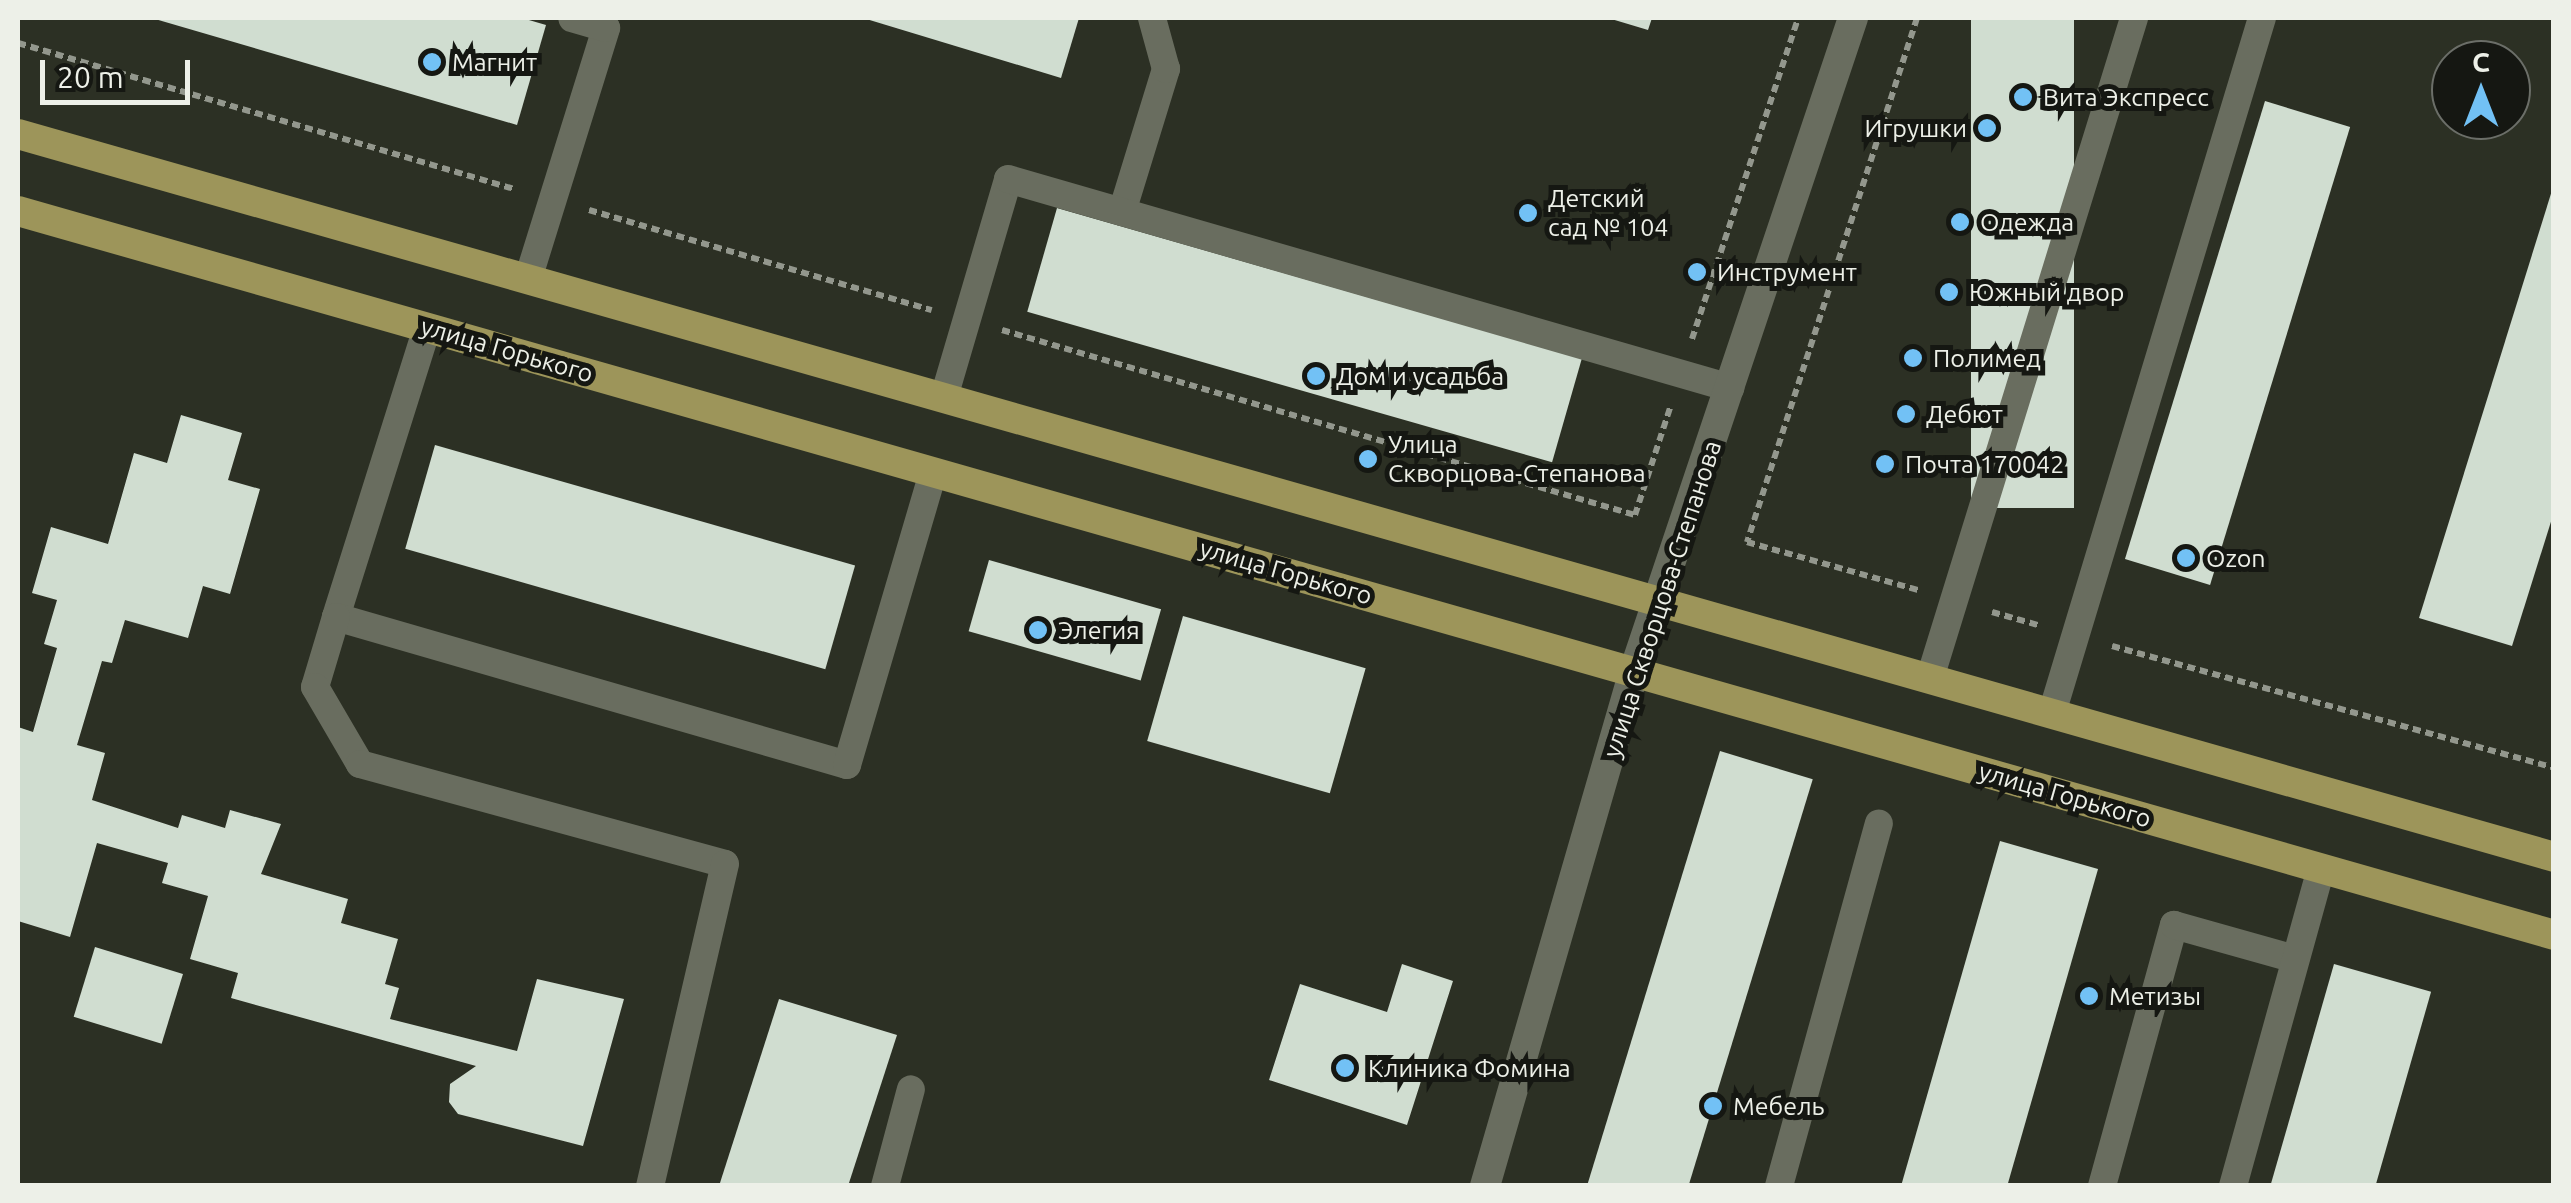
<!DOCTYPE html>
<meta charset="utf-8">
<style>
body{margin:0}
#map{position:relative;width:2571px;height:1203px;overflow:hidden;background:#2c3024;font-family:Ubuntu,sans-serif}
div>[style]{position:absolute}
.building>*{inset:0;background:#d0ddd0;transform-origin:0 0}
.path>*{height:6px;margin-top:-3px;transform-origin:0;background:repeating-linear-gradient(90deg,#93978d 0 8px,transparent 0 13px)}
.lane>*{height:28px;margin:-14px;padding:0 14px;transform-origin:14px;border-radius:14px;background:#696d5f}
.secondary>*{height:30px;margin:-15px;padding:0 15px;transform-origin:15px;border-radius:15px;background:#696d5f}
.primary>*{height:30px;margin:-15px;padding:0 15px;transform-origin:15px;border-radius:15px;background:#9d955a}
.dots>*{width:28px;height:28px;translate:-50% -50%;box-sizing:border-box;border:5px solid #151712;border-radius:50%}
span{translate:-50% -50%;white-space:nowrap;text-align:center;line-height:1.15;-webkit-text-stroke:10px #151712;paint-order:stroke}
.poi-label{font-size:25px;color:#edf0e8}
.left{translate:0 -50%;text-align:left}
.right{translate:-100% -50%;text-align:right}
.street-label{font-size:25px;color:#edf0e8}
.frame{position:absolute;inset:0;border:20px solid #edf0e8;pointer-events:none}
.north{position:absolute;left:2431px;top:40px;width:100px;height:100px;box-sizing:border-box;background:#151712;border:2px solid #6b6e68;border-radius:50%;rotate:0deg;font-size:28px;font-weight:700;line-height:40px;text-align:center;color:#edf0e8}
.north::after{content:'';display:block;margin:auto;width:35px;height:45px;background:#72c1f5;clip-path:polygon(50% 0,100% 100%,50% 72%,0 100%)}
.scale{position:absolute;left:40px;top:60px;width:150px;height:45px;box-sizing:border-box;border:5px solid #edf0e8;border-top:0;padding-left:12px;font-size:30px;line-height:35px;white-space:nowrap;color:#edf0e8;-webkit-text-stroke:8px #151712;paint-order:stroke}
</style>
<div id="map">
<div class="building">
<div style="clip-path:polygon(863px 18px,1079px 18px,1061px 78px)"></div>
<div style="clip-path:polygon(1608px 18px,1652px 18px,1648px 30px)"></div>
<div style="left:1971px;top:18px;width:103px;height:490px"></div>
<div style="clip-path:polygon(155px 19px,522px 18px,546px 25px,517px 125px)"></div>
<div style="left:2265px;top:101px;width:89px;height:479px;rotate:17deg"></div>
<div style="clip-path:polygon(2554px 184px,2554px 512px,2512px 646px,2419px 618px)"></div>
<div style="left:1057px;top:208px;width:546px;height:108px;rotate:16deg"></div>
<div style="clip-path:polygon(181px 415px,242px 433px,228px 480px,260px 489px,230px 594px,203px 586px,188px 638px,125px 620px,112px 663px,102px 661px,77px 745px,105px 753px,92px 800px,178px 828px,182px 815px,225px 828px,230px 810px,281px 824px,261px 874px,348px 899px,341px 923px,398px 939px,385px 984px,399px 988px,390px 1019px,517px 1051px,537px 979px,624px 999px,583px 1146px,458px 1114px,449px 1102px,450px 1084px,476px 1066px,231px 998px,238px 973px,190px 959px,208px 896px,162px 883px,168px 863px,97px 843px,70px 937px,18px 921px,18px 727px,33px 732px,57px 648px,44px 644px,57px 600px,32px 593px,51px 527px,108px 544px,134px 453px,167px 463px)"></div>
<div style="left:435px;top:445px;width:437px;height:108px;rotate:16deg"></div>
<div style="left:989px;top:560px;width:179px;height:74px;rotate:16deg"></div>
<div style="left:1183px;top:616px;width:190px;height:130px;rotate:16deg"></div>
<div style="left:1720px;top:751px;width:97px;height:456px;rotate:17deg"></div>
<div style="left:2000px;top:841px;width:102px;height:359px;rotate:16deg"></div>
<div style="left:95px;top:947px;width:92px;height:73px;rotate:17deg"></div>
<div style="clip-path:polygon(1402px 964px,1453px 981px,1407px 1125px,1269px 1080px,1300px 984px,1387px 1012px)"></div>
<div style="left:2334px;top:964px;width:101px;height:231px;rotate:16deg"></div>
<div style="clip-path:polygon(779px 999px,897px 1035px,848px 1186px,719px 1186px)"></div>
</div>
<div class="path">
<div style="left:1917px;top:18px;width:551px;rotate:107.97deg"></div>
<div style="left:1747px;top:542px;width:178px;rotate:15.7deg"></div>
<div style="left:18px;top:43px;width:517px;rotate:16.4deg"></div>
<div style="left:589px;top:210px;width:357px;rotate:16.3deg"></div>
<div style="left:1002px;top:330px;width:659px;rotate:16.29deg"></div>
<div style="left:1635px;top:515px;width:113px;rotate:-71.9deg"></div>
<div style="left:1692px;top:339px;width:338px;rotate:-71.7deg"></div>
<div style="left:1992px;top:612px;width:48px;rotate:15.8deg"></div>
<div style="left:2112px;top:646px;width:459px;rotate:15.4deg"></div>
</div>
<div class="lane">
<div style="left:1122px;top:212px;width:150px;rotate:-72.9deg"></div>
<div style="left:1166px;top:69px;width:53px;rotate:-105.4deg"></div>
<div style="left:528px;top:279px;width:263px;rotate:-72.7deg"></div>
<div style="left:606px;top:28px;width:35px;rotate:-164deg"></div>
<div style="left:427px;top:328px;width:303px;rotate:107.5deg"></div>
<div style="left:336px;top:617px;width:532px;rotate:16.15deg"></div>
<div style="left:847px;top:765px;width:305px;rotate:-73.6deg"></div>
<div style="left:944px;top:397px;width:227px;rotate:-73.6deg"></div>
<div style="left:1008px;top:179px;width:752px;rotate:16.14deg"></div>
<div style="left:336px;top:617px;width:73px;rotate:106.7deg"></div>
<div style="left:315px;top:687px;width:89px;rotate:59.7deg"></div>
<div style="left:360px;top:764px;width:378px;rotate:15.3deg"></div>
<div style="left:725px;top:864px;width:331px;rotate:103.1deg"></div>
<div style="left:1930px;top:678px;width:691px;rotate:-72.82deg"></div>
<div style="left:2052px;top:713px;width:726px;rotate:-73.19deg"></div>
<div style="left:885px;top:1186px;width:100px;rotate:-75deg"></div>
<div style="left:1779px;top:1186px;width:376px;rotate:-74.6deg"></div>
<div style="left:2102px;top:1186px;width:271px;rotate:-74.6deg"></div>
<div style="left:2174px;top:925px;width:126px;rotate:15.7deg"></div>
<div style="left:2233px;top:1186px;width:330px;rotate:-74.5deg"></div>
</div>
<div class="secondary">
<div style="left:1485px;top:1186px;width:536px;rotate:-73.86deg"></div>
<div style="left:1634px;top:671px;width:689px;rotate:-71.46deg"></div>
</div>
<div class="primary">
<div style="left:18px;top:134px;width:2637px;rotate:15.91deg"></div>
<div style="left:18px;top:211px;width:2637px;rotate:15.93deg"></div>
</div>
<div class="dots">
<div style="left:432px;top:62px;background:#72c1f5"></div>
<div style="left:2023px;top:97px;background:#72c1f5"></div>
<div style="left:1987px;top:128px;background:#72c1f5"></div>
<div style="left:1528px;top:213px;background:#72c1f5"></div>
<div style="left:1960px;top:222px;background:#72c1f5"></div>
<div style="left:1697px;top:272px;background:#72c1f5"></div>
<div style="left:1949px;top:292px;background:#72c1f5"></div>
<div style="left:1913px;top:358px;background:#72c1f5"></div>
<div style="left:1316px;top:376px;background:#72c1f5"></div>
<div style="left:1906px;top:414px;background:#72c1f5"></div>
<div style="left:1368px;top:459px;background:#72c1f5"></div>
<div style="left:1885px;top:464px;background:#72c1f5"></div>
<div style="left:2186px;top:558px;background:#72c1f5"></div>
<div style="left:1038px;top:630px;background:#72c1f5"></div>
<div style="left:2089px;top:996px;background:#72c1f5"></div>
<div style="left:1345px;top:1068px;background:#72c1f5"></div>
<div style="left:1713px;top:1106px;background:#72c1f5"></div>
</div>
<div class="poi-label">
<span class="left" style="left:452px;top:62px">Магнит</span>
<span class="left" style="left:2043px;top:97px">Вита Экспресс</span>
<span class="right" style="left:1967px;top:128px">Игрушки</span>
<span class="left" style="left:1548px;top:213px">Детский<br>сад № 104</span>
<span class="left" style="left:1980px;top:222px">Одежда</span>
<span class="left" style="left:1717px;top:272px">Инструмент</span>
<span class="left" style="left:1969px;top:292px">Южный двор</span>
<span class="left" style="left:1933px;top:358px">Полимед</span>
<span class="left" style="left:1336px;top:376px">Дом и усадьба</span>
<span class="left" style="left:1926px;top:414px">Дебют</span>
<span class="left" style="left:1388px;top:459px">Улица<br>Скворцова-Степанова</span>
<span class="left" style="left:1905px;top:464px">Почта 170042</span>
<span class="left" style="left:2206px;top:558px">Ozon</span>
<span class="left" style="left:1058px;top:630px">Элегия</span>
<span class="left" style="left:2109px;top:996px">Метизы</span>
<span class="left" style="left:1368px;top:1068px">Клиника Фомина</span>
<span class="left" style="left:1733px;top:1106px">Мебель</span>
</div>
<div class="street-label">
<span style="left:507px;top:350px;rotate:16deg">улица Горького</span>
<span style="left:1286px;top:572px;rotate:16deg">улица Горького</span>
<span style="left:1662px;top:599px;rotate:-72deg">улица Скворцова-Степанова</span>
<span style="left:2065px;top:795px;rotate:16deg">улица Горького</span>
</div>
<div class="frame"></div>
<div class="north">С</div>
<div class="scale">20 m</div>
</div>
